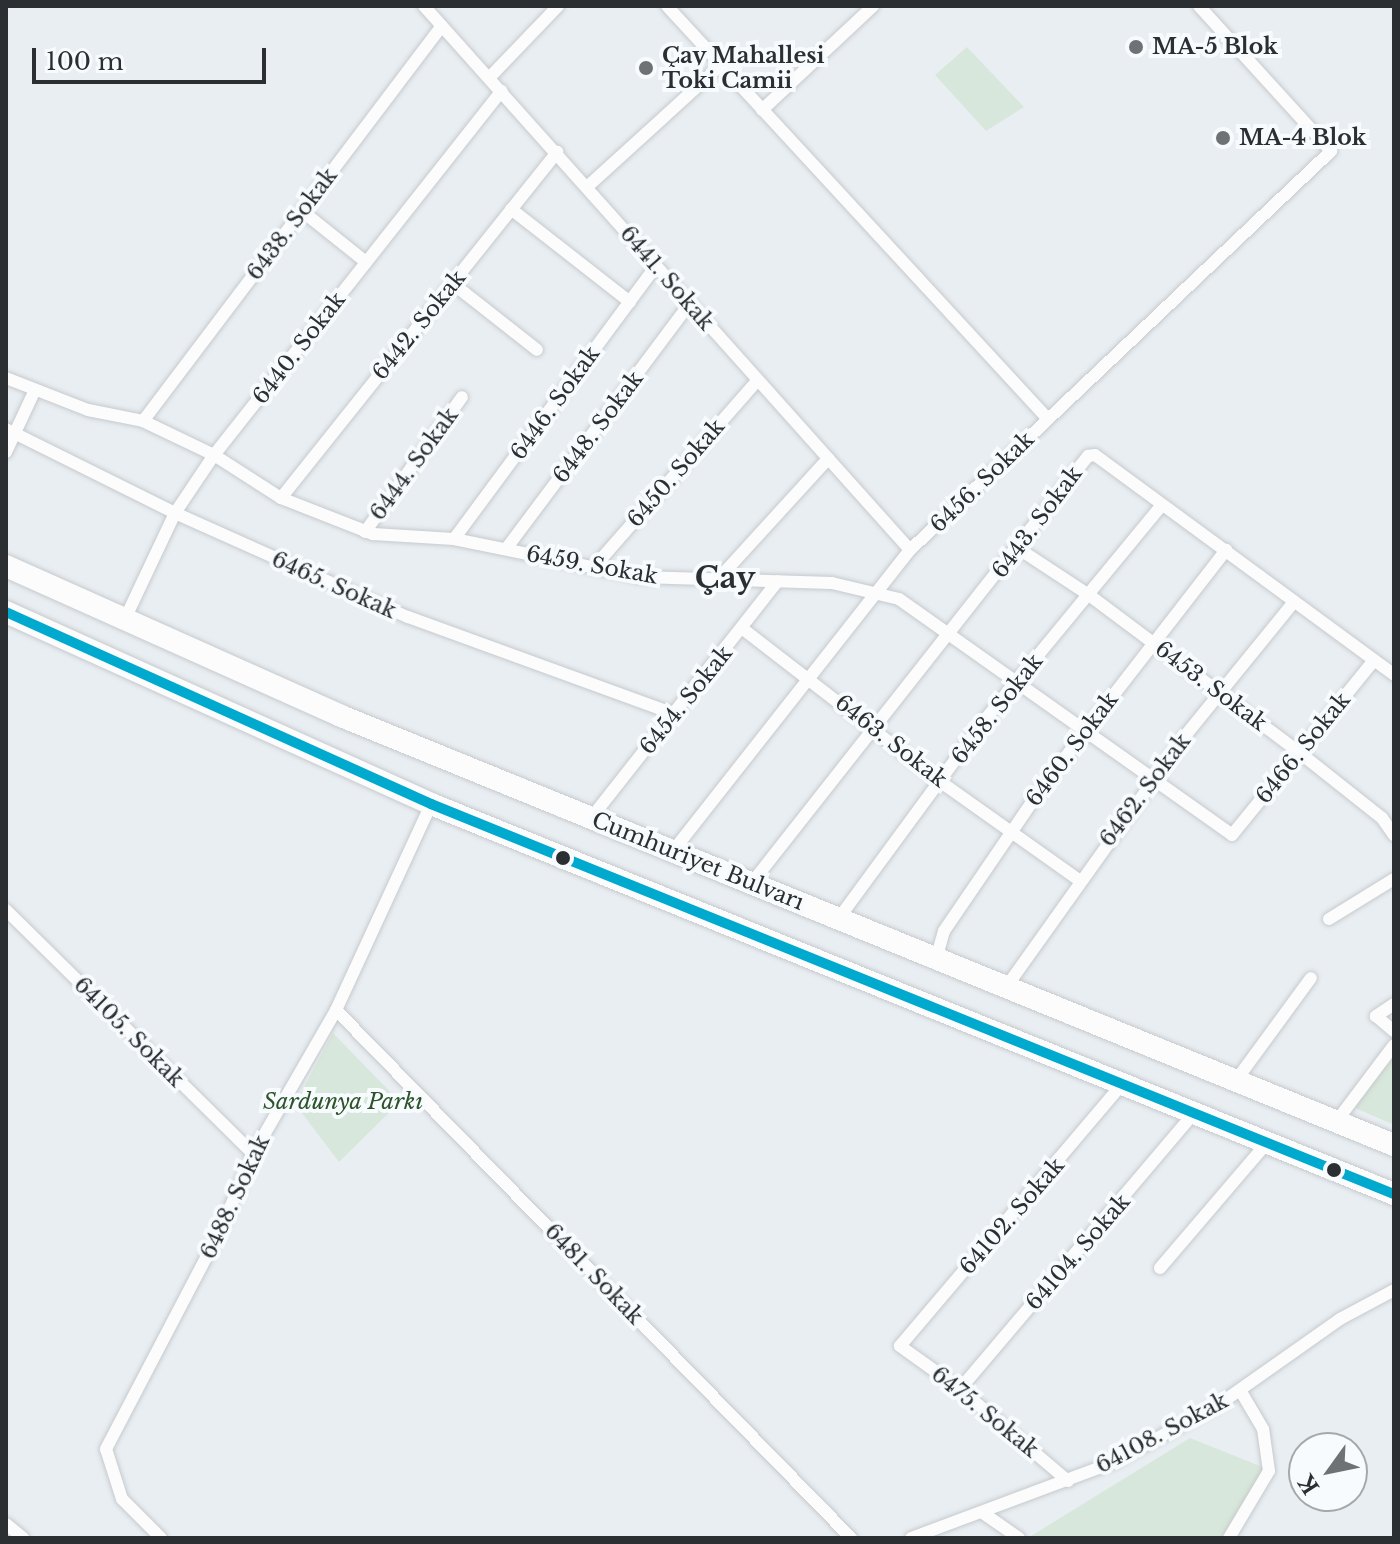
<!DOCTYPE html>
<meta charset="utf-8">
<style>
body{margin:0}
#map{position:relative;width:1400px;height:1544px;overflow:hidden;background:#e9eef2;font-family:"Libre Baskerville",serif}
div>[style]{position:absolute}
.green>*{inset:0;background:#d8e7db}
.roads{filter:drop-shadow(0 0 2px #c6cacd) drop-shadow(0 0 2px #c6cacd)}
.street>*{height:12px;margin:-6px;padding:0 6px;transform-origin:6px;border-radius:6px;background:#fcfcfd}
.highway>*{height:22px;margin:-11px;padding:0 11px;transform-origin:11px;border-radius:11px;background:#fcfcfd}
.bus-1>*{height:10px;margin:-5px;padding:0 5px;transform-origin:5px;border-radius:5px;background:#00a9ce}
.dots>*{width:22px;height:22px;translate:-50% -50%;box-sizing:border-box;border:4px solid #f7fbfe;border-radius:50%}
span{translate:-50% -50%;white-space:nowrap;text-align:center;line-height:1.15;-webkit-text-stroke:8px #f7fbfe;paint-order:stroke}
.poi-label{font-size:22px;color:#2b2f32;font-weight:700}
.left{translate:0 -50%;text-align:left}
.street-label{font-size:22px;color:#2b2f32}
.park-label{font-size:22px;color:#2c5329;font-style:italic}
.district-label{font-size:30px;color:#2b2f32;font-weight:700}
.frame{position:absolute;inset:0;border:8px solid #2b2f32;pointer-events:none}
.north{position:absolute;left:1288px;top:1432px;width:80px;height:80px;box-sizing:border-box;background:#f7fbfe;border:2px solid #a5a9ac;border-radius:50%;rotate:237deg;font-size:22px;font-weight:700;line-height:32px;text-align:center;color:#2b2f32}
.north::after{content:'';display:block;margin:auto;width:28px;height:36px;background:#6e7275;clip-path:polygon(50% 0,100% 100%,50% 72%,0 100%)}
.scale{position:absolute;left:32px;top:48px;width:234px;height:36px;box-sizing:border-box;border:4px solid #2b2f32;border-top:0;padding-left:10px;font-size:24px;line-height:28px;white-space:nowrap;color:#2b2f32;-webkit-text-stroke:6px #f7fbfe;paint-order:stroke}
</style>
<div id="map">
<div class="green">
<div style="clip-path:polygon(967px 47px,1024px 107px,986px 131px,935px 75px)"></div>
<div style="clip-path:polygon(333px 1033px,400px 1102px,339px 1162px,295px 1104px)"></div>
<div style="clip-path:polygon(1394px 1052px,1394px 1125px,1353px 1107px)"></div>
<div style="clip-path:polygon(1190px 1438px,1265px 1468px,1221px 1538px,1031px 1536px)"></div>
</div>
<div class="roads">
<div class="street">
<div style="left:424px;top:6px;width:729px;rotate:48.22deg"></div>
<div style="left:667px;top:6px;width:562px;rotate:47.31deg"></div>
<div style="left:489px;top:78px;width:100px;rotate:-46.2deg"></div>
<div style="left:762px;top:110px;width:152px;rotate:-43.1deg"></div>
<div style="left:587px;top:187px;width:181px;rotate:-42.3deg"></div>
<div style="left:511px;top:209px;width:151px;rotate:38deg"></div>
<div style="left:302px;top:211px;width:82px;rotate:38.6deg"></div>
<div style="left:452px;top:283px;width:108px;rotate:38.2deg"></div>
<div style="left:6px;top:378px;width:88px;rotate:21.3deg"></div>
<div style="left:88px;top:410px;width:56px;rotate:11.3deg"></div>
<div style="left:143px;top:421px;width:79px;rotate:25.6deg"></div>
<div style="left:214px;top:455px;width:80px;rotate:32.7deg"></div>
<div style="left:281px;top:498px;width:99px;rotate:21.4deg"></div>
<div style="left:373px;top:534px;width:81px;rotate:3.5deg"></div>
<div style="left:454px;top:539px;width:191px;rotate:11.5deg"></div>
<div style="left:641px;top:577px;width:191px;rotate:1.8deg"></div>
<div style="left:832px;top:583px;width:69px;rotate:13.4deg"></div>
<div style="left:899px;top:599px;width:408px;rotate:35.3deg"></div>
<div style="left:1232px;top:835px;width:225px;rotate:-50.9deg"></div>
<div style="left:143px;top:421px;width:495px;rotate:-52.9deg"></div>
<div style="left:6px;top:429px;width:189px;rotate:26.4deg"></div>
<div style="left:175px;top:513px;width:255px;rotate:24.1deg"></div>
<div style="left:408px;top:617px;width:283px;rotate:20deg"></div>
<div style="left:6px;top:452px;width:66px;rotate:-65deg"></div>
<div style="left:281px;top:498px;width:443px;rotate:-51.4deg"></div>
<div style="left:365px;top:532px;width:166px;rotate:-54.3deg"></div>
<div style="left:454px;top:539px;width:340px;rotate:-53.5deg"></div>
<div style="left:506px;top:549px;width:306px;rotate:-53.2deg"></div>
<div style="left:1019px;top:549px;width:84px;rotate:33.3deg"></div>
<div style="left:1089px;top:595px;width:264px;rotate:36.8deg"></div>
<div style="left:1300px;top:753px;width:105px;rotate:38.4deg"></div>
<div style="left:1382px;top:818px;width:21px;rotate:55deg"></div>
<div style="left:595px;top:566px;width:246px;rotate:-48.8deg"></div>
<div style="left:721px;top:576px;width:159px;rotate:-47.6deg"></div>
<div style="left:124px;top:621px;width:119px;rotate:-64.7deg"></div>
<div style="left:175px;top:513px;width:70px;rotate:-56.1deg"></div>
<div style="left:214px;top:455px;width:464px;rotate:-51.7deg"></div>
<div style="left:743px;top:629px;width:250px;rotate:37.7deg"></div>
<div style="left:941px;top:782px;width:169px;rotate:35.4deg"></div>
<div style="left:592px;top:817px;width:300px;rotate:-51.8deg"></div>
<div style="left:673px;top:851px;width:383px;rotate:-51.8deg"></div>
<div style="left:910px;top:550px;width:580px;rotate:-43.46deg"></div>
<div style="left:1331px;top:151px;width:196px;rotate:-132.3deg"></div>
<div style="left:751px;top:884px;width:545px;rotate:-51.78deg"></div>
<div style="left:1088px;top:456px;width:7px;rotate:-8deg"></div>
<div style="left:1095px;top:455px;width:371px;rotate:36.3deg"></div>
<div style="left:6px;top:910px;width:347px;rotate:44.6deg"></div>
<div style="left:839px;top:918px;width:243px;rotate:-53.7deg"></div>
<div style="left:983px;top:722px;width:281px;rotate:-50.5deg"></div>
<div style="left:1329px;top:919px;width:76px;rotate:-31.6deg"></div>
<div style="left:936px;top:959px;width:29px;rotate:-74deg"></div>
<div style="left:944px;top:931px;width:176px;rotate:-55.7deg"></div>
<div style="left:1043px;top:786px;width:299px;rotate:-52.2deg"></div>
<div style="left:1007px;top:986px;width:307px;rotate:-54.5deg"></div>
<div style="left:1185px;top:736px;width:173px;rotate:-50.9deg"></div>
<div style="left:1394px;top:1004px;width:22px;rotate:146deg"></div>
<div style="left:1376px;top:1016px;width:23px;rotate:40deg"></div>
<div style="left:336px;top:1010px;width:738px;rotate:45.71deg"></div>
<div style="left:1237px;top:1079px;width:125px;rotate:-53.8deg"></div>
<div style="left:1336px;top:1122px;width:96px;rotate:-53deg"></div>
<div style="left:1160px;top:1268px;width:163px;rotate:-49.5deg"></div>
<div style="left:960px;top:1389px;width:360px;rotate:-49.7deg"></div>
<div style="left:1068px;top:1481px;width:142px;rotate:-139.6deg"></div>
<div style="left:960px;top:1389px;width:74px;rotate:-144.4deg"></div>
<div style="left:900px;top:1346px;width:342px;rotate:-49.7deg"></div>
<div style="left:983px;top:1513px;width:44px;rotate:34.8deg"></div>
<div style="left:6px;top:1524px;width:22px;rotate:39deg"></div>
<div style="left:161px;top:1538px;width:55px;rotate:-135deg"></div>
<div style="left:122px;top:1499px;width:52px;rotate:-107.7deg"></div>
<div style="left:106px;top:1449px;width:246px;rotate:-62.4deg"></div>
<div style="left:220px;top:1231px;width:84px;rotate:-66.8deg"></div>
<div style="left:253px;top:1154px;width:166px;rotate:-60deg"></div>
<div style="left:336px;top:1010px;width:227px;rotate:-65.2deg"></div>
<div style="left:911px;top:1538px;width:217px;rotate:-20.5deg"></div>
<div style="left:1114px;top:1462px;width:122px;rotate:-28.9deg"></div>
<div style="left:1221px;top:1403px;width:146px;rotate:-35.2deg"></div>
<div style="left:1340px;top:1319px;width:61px;rotate:-28.2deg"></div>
<div style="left:1229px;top:1538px;width:78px;rotate:-59.2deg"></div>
<div style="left:1269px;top:1471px;width:42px;rotate:-98.1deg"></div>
<div style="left:1263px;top:1429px;width:45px;rotate:-120.5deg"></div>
</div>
<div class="highway">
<div style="left:6px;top:566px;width:367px;rotate:24.1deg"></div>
<div style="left:341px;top:716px;width:1137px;rotate:22.17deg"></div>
<div style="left:6px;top:612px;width:466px;rotate:24.3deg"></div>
<div style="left:431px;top:804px;width:1039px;rotate:22.05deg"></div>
</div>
</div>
<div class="bus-1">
<div style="left:6px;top:612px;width:466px;rotate:24.3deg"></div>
<div style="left:431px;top:804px;width:1039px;rotate:22.05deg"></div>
</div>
<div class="dots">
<div style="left:1136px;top:47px;background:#6e7275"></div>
<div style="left:646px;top:68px;background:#6e7275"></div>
<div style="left:1223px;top:138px;background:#6e7275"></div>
<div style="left:563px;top:858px;background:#2b2f32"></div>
<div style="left:1334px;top:1170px;background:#2b2f32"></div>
</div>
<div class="poi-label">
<span class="left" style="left:1152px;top:47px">MA-5 Blok</span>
<span class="left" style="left:662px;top:68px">Çay Mahallesi<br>Toki Camii</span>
<span class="left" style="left:1239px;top:138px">MA-4 Blok</span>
</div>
<div class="street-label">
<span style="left:292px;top:224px;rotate:-53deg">6438. Sokak</span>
<span style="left:667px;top:278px;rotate:49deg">6441. Sokak</span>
<span style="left:419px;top:325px;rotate:-51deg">6442. Sokak</span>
<span style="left:299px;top:348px;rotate:-52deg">6440. Sokak</span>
<span style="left:555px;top:403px;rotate:-54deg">6446. Sokak</span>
<span style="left:598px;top:427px;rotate:-53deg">6448. Sokak</span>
<span style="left:414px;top:464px;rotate:-54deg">6444. Sokak</span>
<span style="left:676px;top:473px;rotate:-49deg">6450. Sokak</span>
<span style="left:982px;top:482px;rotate:-44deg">6456. Sokak</span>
<span style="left:1037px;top:522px;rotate:-53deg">6443. Sokak</span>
<span style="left:592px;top:565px;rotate:10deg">6459. Sokak</span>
<span style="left:334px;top:585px;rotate:24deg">6465. Sokak</span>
<span style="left:1211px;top:686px;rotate:37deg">6453. Sokak</span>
<span style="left:686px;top:700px;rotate:-51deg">6454. Sokak</span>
<span style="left:997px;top:709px;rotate:-52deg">6458. Sokak</span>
<span style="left:891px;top:741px;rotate:38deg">6463. Sokak</span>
<span style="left:1303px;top:748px;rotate:-51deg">6466. Sokak</span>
<span style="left:1072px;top:749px;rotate:-53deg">6460. Sokak</span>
<span style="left:1145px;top:790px;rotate:-53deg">6462. Sokak</span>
<span style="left:698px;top:861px;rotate:22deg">Cumhuriyet Bulvarı</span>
<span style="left:129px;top:1032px;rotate:45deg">64105. Sokak</span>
<span style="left:235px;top:1197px;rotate:-65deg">6488. Sokak</span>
<span style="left:1012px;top:1216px;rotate:-49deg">64102. Sokak</span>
<span style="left:1078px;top:1252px;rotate:-49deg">64104. Sokak</span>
<span style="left:594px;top:1274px;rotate:46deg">6481. Sokak</span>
<span style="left:985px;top:1412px;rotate:39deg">6475. Sokak</span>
<span style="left:1162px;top:1433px;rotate:-28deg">64108. Sokak</span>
</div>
<div class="park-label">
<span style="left:343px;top:1102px">Sardunya Parkı</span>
</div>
<div class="district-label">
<span style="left:725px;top:578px">Çay</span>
</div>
<div class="frame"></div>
<div class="north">K</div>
<div class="scale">100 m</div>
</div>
